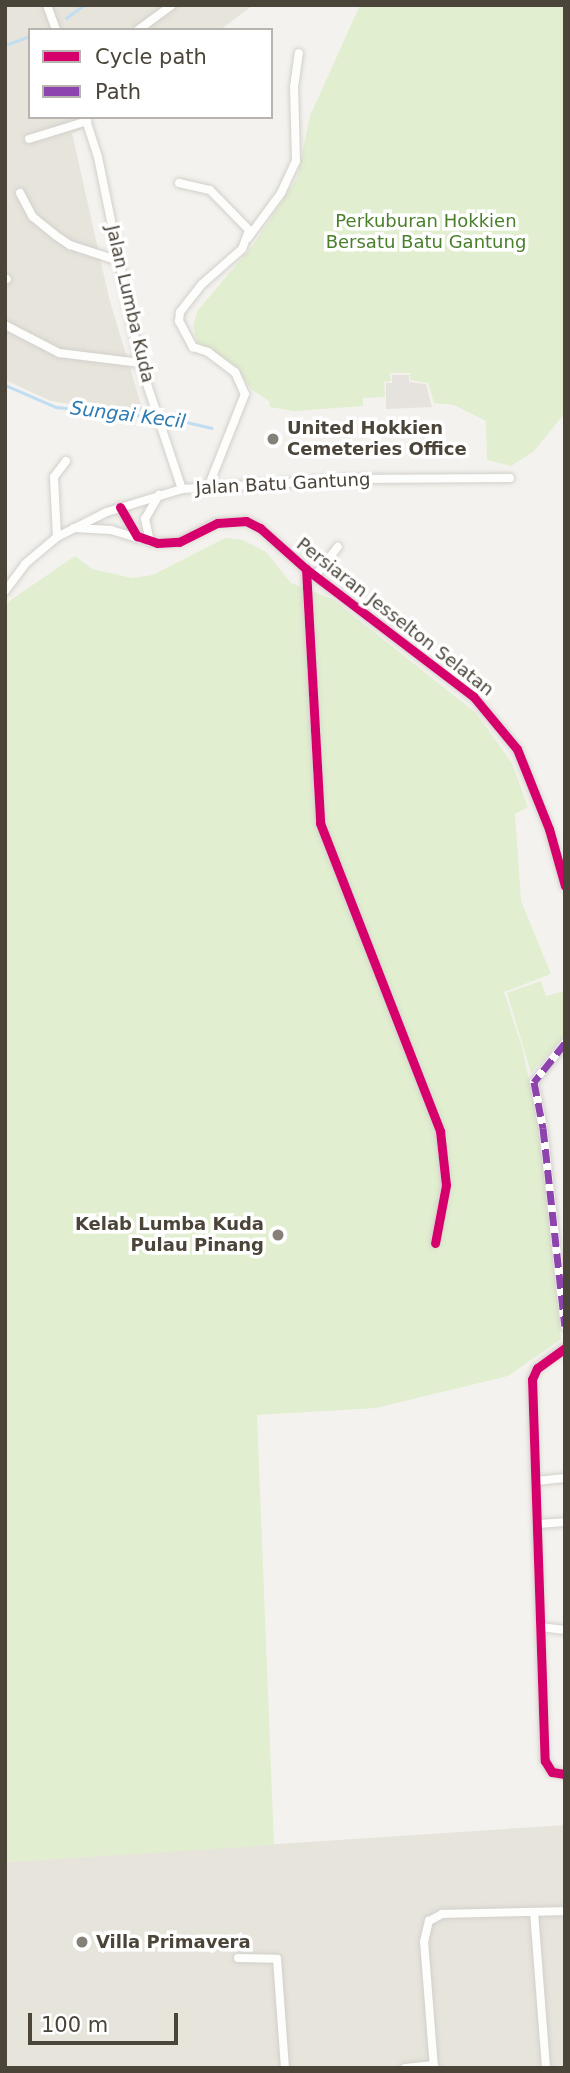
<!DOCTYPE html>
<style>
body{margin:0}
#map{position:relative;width:570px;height:2073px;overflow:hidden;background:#f4f2ee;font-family:"DejaVu Sans",sans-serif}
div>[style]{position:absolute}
.residential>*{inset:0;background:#e7e4dc}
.green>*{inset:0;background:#e1eecf}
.parking>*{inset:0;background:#e6e3df}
.stream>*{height:2.5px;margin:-1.25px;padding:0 1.25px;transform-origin:1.25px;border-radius:1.25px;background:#c0ddf1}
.roads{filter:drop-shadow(0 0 2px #d2d0cb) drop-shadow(0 0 2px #d2d0cb)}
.street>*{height:8px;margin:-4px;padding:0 4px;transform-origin:4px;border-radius:4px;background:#fdfdfc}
.quiet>*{height:7px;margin-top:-3.5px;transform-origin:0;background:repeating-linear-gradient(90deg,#8e44ad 0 14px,transparent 0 21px)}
.cycleway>*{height:9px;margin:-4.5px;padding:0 4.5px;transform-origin:4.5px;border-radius:4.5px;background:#d6006c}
.dots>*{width:19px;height:19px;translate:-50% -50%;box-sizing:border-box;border:4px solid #fff;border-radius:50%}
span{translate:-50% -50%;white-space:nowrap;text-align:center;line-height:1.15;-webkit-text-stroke:7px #fff;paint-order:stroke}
.park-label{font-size:18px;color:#4a7f2a}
.street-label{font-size:18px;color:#4b4439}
.poi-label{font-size:18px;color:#4b4439;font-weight:700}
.left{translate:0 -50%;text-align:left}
.right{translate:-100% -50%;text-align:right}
.water-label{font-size:19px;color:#2e7ab2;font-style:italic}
.frame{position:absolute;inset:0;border:7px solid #4b4439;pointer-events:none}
.legend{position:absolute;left:28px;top:28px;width:245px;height:91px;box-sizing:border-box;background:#fff;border:2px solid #b7b4b0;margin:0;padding:9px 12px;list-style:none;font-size:21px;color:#4b4439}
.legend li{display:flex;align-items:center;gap:14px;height:35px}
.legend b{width:35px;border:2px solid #b7b4b0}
.scale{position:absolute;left:28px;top:2013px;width:150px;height:32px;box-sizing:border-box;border:4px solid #4b4439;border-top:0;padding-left:9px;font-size:21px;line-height:24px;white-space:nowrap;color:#4b4439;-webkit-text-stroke:5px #fff;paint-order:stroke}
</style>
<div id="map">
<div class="residential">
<div style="clip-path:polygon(5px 5px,253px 5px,220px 30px,30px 30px,30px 117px,77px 117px,81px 130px,72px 133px,109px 298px,143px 411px,125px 413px,51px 401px,5px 380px)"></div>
<div style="clip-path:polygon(565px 1825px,565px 2068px,5px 2068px,5px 1862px)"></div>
</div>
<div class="green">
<div style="clip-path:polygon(360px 5px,565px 5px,565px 413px,533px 452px,511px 466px,487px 460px,486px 421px,454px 405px,434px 403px,428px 383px,410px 380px,410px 373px,390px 373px,391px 381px,384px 382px,385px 397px,363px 398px,363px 406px,294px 411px,270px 407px,269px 401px,252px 390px,234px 365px,198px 344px,193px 326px,198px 310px,254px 244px,297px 178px,310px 116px)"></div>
<div style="clip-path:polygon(225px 538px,243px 540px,266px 552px,291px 583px,332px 599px,476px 713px,512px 763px,528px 807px,515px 814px,521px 901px,551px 974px,504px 992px,522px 1047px,540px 1132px,561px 1339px,508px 1376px,376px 1408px,257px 1415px,274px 1845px,5px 1862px,5px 604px,75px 556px,92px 569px,132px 578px,153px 575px)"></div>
<div style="clip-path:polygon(541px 981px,546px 996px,565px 991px,565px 1035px,531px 1073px,507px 993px)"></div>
</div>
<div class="parking">
<div style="clip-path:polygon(392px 375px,409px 375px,409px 382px,426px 384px,432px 407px,386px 409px,386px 383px,392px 383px)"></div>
</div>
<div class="stream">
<div style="left:66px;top:18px;width:22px;rotate:-36deg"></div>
<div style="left:5px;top:45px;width:27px;rotate:-20deg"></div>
<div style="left:5px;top:385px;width:56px;rotate:23.3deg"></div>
<div style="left:56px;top:407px;width:99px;rotate:5.8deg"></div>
<div style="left:161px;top:416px;width:52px;rotate:13.2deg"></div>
</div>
<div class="roads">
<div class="street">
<div style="left:47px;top:5px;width:27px;rotate:70deg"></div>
<div style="left:138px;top:30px;width:42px;rotate:-36.3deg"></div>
<div style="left:85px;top:117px;width:42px;rotate:72deg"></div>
<div style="left:98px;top:157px;width:210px;rotate:78.5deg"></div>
<div style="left:140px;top:363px;width:133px;rotate:71.6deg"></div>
<div style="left:29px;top:139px;width:61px;rotate:-17.2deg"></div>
<div style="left:179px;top:183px;width:32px;rotate:13deg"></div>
<div style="left:210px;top:190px;width:56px;rotate:45.7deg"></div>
<div style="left:249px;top:230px;width:20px;rotate:110deg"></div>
<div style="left:242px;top:249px;width:53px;rotate:138.8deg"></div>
<div style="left:202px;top:284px;width:36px;rotate:128deg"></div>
<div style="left:180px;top:312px;width:9px;rotate:96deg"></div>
<div style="left:179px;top:321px;width:30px;rotate:62deg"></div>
<div style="left:193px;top:347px;width:16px;rotate:18deg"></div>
<div style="left:208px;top:352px;width:34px;rotate:37deg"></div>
<div style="left:235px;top:372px;width:24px;rotate:66deg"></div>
<div style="left:245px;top:394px;width:98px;rotate:111.6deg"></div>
<div style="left:20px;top:193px;width:27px;rotate:62deg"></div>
<div style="left:33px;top:217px;width:28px;rotate:39deg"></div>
<div style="left:55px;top:235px;width:18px;rotate:34deg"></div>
<div style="left:70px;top:245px;width:52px;rotate:18.1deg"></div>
<div style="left:248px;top:238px;width:56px;rotate:-53.7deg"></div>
<div style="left:281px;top:193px;width:35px;rotate:-65deg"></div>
<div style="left:296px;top:161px;width:74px;rotate:-91.5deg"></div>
<div style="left:294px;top:87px;width:34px;rotate:-82deg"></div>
<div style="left:5px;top:280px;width:2px;rotate:-27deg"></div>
<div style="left:5px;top:325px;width:61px;rotate:27.4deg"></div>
<div style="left:59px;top:353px;width:82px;rotate:7deg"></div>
<div style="left:120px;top:507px;width:34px;rotate:60deg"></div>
<div style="left:137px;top:536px;width:21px;rotate:19deg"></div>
<div style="left:157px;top:543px;width:22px;rotate:-3deg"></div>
<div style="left:179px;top:542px;width:42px;rotate:-26.6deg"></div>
<div style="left:217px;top:523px;width:29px;rotate:-4deg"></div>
<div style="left:246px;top:521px;width:16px;rotate:27deg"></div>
<div style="left:260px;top:528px;width:62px;rotate:41.7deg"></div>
<div style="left:306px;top:569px;width:210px;rotate:37.3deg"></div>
<div style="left:473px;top:696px;width:69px;rotate:50.3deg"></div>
<div style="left:517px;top:749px;width:86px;rotate:68.2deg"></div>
<div style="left:549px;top:829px;width:59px;rotate:74.3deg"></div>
<div style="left:74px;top:528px;width:37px;rotate:3deg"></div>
<div style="left:111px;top:530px;width:30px;rotate:17deg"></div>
<div style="left:57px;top:537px;width:60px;rotate:-92.9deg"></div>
<div style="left:54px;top:477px;width:20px;rotate:-53deg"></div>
<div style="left:150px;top:542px;width:24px;rotate:-102deg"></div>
<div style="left:145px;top:519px;width:28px;rotate:-60deg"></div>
<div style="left:306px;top:569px;width:254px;rotate:86.8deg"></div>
<div style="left:320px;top:823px;width:331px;rotate:68.7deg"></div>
<div style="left:440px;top:1131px;width:54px;rotate:83.7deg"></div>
<div style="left:446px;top:1185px;width:59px;rotate:100.7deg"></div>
<div style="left:315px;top:576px;width:37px;rotate:-52deg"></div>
<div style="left:5px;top:591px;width:34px;rotate:-53deg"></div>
<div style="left:25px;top:564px;width:42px;rotate:-40.2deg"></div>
<div style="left:57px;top:537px;width:56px;rotate:-26.6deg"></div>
<div style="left:107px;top:512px;width:78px;rotate:-17deg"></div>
<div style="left:182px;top:489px;width:174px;rotate:-3.3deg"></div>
<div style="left:356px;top:479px;width:154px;rotate:-0.4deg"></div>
<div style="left:565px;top:1043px;width:50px;rotate:128.5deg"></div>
<div style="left:534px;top:1082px;width:47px;rotate:78.9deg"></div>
<div style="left:543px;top:1128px;width:199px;rotate:83.7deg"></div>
<div style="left:565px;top:1348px;width:34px;rotate:144deg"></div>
<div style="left:537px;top:1368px;width:12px;rotate:114deg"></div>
<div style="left:532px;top:1379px;width:382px;rotate:88.1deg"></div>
<div style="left:545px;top:1761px;width:13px;rotate:58deg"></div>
<div style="left:552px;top:1772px;width:13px;rotate:9deg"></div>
<div style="left:536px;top:1481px;width:29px;rotate:-6deg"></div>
<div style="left:538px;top:1524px;width:27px;rotate:-4deg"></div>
<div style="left:540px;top:1627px;width:25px;rotate:7deg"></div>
<div style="left:534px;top:1912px;width:156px;rotate:85.6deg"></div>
<div style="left:238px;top:1958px;width:39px;rotate:1deg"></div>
<div style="left:277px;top:1959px;width:109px;rotate:85.8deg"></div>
<div style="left:405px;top:2068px;width:29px;rotate:-6deg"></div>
<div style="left:434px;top:2068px;width:126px;rotate:-94.5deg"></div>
<div style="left:424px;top:1942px;width:22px;rotate:-77deg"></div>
<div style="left:429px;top:1921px;width:15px;rotate:-28deg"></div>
<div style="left:442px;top:1914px;width:123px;rotate:-1.4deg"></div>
</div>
</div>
<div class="quiet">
<div style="left:565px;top:1043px;width:50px;rotate:128.5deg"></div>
<div style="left:534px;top:1082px;width:47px;rotate:78.9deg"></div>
<div style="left:543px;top:1128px;width:199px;rotate:83.7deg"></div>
</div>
<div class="cycleway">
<div style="left:120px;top:507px;width:34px;rotate:60deg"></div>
<div style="left:137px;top:536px;width:21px;rotate:19deg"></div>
<div style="left:157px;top:543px;width:22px;rotate:-3deg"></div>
<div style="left:179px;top:542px;width:42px;rotate:-26.6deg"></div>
<div style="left:217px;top:523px;width:29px;rotate:-4deg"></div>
<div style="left:246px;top:521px;width:16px;rotate:27deg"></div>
<div style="left:260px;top:528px;width:62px;rotate:41.7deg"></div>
<div style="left:306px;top:569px;width:210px;rotate:37.3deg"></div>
<div style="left:473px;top:696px;width:69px;rotate:50.3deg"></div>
<div style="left:517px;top:749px;width:86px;rotate:68.2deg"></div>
<div style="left:549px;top:829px;width:59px;rotate:74.3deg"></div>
<div style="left:306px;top:569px;width:254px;rotate:86.8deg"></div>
<div style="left:320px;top:823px;width:331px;rotate:68.7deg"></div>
<div style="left:440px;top:1131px;width:54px;rotate:83.7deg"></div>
<div style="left:446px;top:1185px;width:59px;rotate:100.7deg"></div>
<div style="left:565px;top:1348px;width:34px;rotate:144deg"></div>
<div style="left:537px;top:1368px;width:12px;rotate:114deg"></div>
<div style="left:532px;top:1379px;width:382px;rotate:88.1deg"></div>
<div style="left:545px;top:1761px;width:13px;rotate:58deg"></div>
<div style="left:552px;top:1772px;width:13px;rotate:9deg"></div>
</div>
<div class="dots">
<div style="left:273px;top:439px;background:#868178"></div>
<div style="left:278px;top:1235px;background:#868178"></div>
<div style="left:82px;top:1942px;background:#868178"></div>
</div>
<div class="park-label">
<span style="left:426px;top:232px">Perkuburan Hokkien<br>Bersatu Batu Gantung</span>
</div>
<div class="street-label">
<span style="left:130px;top:304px;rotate:77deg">Jalan Lumba Kuda</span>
<span style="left:283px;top:484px;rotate:-3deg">Jalan Batu Gantung</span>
<span style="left:395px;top:617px;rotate:38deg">Persiaran Jesselton Selatan</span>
</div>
<div class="poi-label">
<span class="left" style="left:287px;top:439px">United Hokkien<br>Cemeteries Office</span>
<span class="right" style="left:264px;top:1235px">Kelab Lumba Kuda<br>Pulau Pinang</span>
<span class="left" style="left:96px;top:1942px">Villa Primavera</span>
</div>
<div class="water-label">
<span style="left:128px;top:415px;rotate:7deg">Sungai Kecil</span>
</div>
<div class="frame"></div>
<ul class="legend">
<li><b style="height:9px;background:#d6006c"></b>Cycle path</li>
<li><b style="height:9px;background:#8e44ad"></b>Path</li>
</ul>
<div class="scale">100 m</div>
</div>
